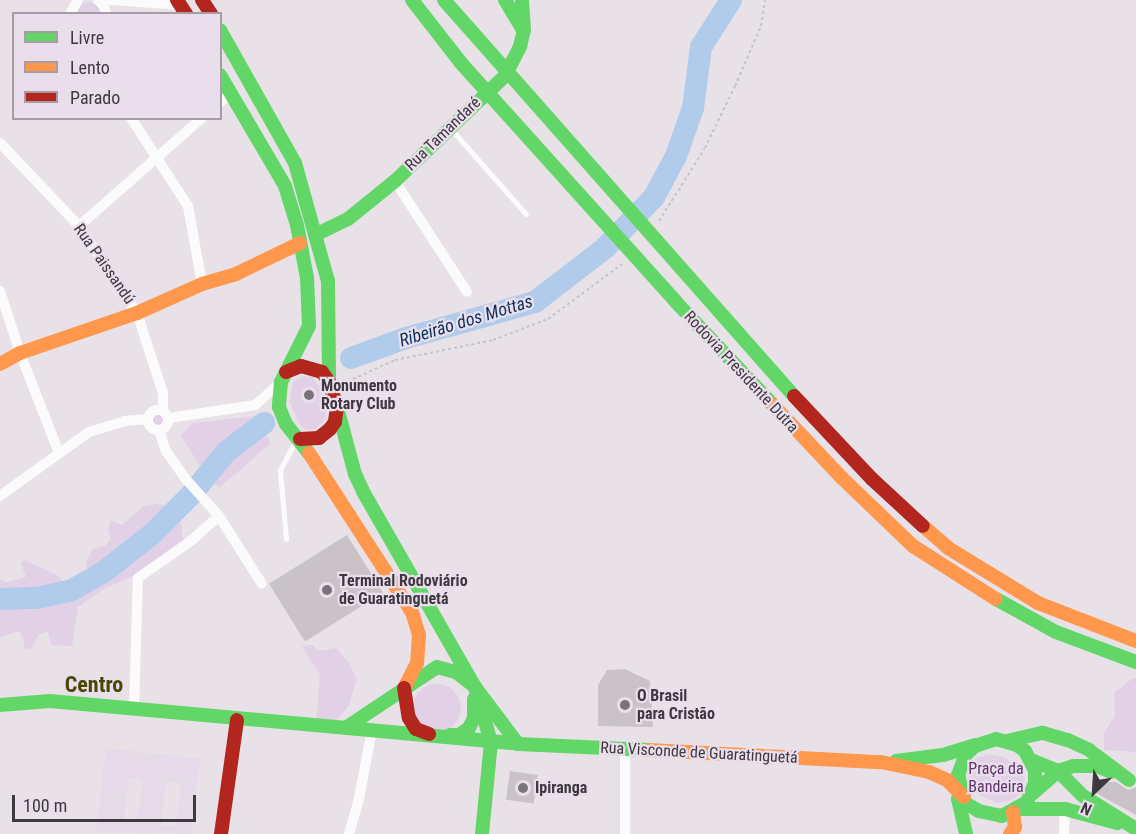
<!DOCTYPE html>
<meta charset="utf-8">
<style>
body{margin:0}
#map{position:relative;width:1136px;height:834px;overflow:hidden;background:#e8e2e8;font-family:"Roboto Condensed",sans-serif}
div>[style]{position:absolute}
.built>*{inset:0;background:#e6dae8}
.green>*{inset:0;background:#e2d0e6}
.round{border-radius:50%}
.river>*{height:22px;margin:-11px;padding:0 11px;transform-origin:11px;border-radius:11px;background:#b1cbea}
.building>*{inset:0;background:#c9c3c8;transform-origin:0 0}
.path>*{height:2px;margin-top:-1px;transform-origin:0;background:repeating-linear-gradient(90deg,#c5c4c6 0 3px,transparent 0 6px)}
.lane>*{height:5px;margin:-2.5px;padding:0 2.5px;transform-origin:2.5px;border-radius:2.5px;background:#fcfbfc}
.street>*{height:10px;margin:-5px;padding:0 5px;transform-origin:5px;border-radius:5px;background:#fcfbfc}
.street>.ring{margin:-5px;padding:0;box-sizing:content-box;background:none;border:10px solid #fcfbfc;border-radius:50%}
.fast>*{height:14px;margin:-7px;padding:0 7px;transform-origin:7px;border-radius:7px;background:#63d668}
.slow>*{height:14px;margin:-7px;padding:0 7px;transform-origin:7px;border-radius:7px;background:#ff974d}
.jam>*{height:14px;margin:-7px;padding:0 7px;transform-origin:7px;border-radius:7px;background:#b3261e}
.dots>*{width:16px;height:16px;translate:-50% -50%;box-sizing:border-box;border:3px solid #eadeec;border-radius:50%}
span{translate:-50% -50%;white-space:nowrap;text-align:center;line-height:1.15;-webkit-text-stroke:4.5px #eadeec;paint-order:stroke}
.street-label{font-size:16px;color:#3d393e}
.poi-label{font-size:16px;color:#3d393e;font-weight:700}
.left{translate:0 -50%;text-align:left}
.park-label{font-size:16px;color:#61346b}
.water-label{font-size:18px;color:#09335a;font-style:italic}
.district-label{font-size:22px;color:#494604;font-weight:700}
.legend{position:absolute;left:12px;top:12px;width:210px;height:108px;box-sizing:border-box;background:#eadeec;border:2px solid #a59ca6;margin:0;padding:8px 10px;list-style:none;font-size:18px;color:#3d393e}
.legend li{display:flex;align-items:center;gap:12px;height:30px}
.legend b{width:30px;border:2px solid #a59ca6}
.north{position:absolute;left:1064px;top:762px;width:60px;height:60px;-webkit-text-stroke:4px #eadeec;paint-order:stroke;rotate:205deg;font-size:16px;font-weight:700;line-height:24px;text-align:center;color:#3d393e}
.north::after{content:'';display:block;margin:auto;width:21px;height:27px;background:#3d393e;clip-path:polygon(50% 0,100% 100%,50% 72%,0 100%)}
.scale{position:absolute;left:12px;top:795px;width:184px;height:27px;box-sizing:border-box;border:3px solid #3d393e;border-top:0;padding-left:8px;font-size:18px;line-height:21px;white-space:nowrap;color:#3d393e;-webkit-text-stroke:4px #eadeec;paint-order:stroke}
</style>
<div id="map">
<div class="built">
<div style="clip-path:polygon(evenodd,106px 748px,200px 759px,191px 834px,96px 832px,106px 748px,129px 778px,142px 780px,137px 823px,124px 820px,129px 778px,106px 748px,166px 782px,181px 784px,176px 827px,161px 825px,166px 782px)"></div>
</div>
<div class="green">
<div style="clip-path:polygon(89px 2px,97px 5px,101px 14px,75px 14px,81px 4px)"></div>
<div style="clip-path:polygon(302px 376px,312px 377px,319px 386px,324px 401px,326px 418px,316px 429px,307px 430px,300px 425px,289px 401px,293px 382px)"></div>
<div class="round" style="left:151px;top:412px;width:16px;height:16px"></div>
<div style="clip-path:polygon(257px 416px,271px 443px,219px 488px,199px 464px,181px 436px,192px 423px)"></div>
<div style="clip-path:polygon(155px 504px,169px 505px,172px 520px,181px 523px,183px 541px,137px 574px,102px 590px,78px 607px,72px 646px,51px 645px,48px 632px,39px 634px,32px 648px,25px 650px,22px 635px,18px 631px,0 638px,0 580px,7px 582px,26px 577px,21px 564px,24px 560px,57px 575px,65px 584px,88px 572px,86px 564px,92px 549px,105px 546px,111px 539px,108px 530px,111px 520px,122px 525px,144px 506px)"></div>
<div style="clip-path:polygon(313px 645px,318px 651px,336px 648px,349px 663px,357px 679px,349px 705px,337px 720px,316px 722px,320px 675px,302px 646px)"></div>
<div style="clip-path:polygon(1133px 678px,1136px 678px,1136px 752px,1104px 750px,1104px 733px,1115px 715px,1114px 693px)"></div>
<div class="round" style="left:413px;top:684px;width:48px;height:48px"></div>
<div style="clip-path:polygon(989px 754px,1004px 757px,1019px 767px,1025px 779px,1021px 794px,1011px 800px,998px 803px,983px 797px,969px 786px,967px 771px,975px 759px)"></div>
</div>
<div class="river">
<div style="left:351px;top:358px;width:59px;rotate:-20deg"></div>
<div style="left:406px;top:338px;width:134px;rotate:-15.6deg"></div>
<div style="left:535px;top:302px;width:88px;rotate:-37.6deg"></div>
<div style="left:605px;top:248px;width:71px;rotate:-46.1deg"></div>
<div style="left:654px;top:197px;width:47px;rotate:-61.8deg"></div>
<div style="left:676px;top:156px;width:51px;rotate:-70.5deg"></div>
<div style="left:693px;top:108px;width:62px;rotate:-82.5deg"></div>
<div style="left:701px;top:47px;width:56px;rotate:-57.4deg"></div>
<div style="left:0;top:599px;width:36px;rotate:-2deg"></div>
<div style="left:36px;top:598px;width:35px;rotate:-12deg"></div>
<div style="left:70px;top:591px;width:40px;rotate:-29.7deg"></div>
<div style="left:105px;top:571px;width:60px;rotate:-38.2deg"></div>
<div style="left:152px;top:534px;width:54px;rotate:-45deg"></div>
<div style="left:190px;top:496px;width:57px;rotate:-50.7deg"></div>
<div style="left:226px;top:452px;width:48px;rotate:-37.3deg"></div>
</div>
<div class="building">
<div style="left:347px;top:535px;width:68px;height:92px;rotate:58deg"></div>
<div style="clip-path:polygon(625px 669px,650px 681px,653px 727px,598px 726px,598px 685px,607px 670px)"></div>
<div style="left:510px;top:771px;width:28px;height:29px;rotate:8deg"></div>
<div style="clip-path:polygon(1092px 782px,1116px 782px,1128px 790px,1136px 787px,1136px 815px,1094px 792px)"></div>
</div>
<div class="path">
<div style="left:659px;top:221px;width:86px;rotate:-57.8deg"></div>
<div style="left:705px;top:148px;width:69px;rotate:-64.2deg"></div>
<div style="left:735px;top:86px;width:65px;rotate:-66.6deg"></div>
<div style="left:761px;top:26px;width:26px;rotate:-81deg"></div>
<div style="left:342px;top:384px;width:58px;rotate:-24.4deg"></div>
<div style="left:395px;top:360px;width:100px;rotate:-11.5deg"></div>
<div style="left:493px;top:340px;width:59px;rotate:-20.9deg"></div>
<div style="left:548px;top:319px;width:92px;rotate:-36.6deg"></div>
</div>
<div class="lane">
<div style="left:451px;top:129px;width:113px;rotate:48.6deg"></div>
<div style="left:286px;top:539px;width:69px;rotate:-95deg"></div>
<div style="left:280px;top:470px;width:26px;rotate:-62deg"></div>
<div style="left:292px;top:447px;width:10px;rotate:-45deg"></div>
</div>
<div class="street">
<div style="left:98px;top:0;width:8px;rotate:45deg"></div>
<div style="left:104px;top:6px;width:8px;rotate:76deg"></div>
<div style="left:111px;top:0;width:70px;rotate:4.1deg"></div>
<div style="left:70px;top:14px;width:16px;rotate:-60deg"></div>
<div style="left:220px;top:102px;width:4px;rotate:-34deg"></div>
<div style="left:131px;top:118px;width:105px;rotate:57.1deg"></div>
<div style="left:188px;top:206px;width:79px;rotate:79.8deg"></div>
<div style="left:0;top:143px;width:115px;rotate:46.4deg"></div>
<div style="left:79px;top:226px;width:105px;rotate:56.3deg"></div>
<div style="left:137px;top:313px;width:84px;rotate:72deg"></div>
<div style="left:163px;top:393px;width:17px;rotate:90deg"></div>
<div style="left:395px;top:181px;width:132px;rotate:57deg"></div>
<div style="left:79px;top:226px;width:164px;rotate:-41.3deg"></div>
<div style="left:0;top:291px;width:65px;rotate:72.1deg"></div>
<div style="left:20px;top:353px;width:107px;rotate:68.7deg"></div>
<div class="ring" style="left:148px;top:410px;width:10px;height:10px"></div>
<div style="left:169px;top:418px;width:87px;rotate:-8.6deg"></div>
<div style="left:255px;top:405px;width:35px;rotate:-41deg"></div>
<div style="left:159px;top:430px;width:22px;rotate:72deg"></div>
<div style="left:166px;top:451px;width:32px;rotate:55deg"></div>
<div style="left:184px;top:477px;width:52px;rotate:48.1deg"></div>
<div style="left:219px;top:516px;width:80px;rotate:57.7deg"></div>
<div style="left:0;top:496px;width:110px;rotate:-35.7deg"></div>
<div style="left:89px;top:432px;width:37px;rotate:-17deg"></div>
<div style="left:124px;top:421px;width:24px;rotate:-5deg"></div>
<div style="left:134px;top:709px;width:131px;rotate:-88.3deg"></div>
<div style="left:138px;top:578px;width:66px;rotate:-35.1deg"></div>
<div style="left:192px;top:540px;width:36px;rotate:-42deg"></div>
<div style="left:625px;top:749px;width:85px;rotate:90deg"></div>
<div style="left:349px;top:834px;width:37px;rotate:-74deg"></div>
<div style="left:359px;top:798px;width:69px;rotate:-79.2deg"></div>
<div style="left:1064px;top:834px;width:25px;rotate:-88deg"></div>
</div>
<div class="fast">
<div style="left:412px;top:0;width:80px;rotate:52.1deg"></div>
<div style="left:461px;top:63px;width:320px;rotate:48deg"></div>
<div style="left:675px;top:301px;width:141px;rotate:46.7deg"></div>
<div style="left:444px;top:0;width:529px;rotate:48.53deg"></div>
<div style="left:505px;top:0;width:33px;rotate:59deg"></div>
<div style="left:220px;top:30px;width:153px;rotate:60.6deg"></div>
<div style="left:295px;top:163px;width:123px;rotate:74.4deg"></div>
<div style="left:328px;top:281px;width:101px;rotate:89.4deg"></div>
<div style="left:220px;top:75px;width:129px;rotate:59.6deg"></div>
<div style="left:285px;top:186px;width:41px;rotate:72.9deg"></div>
<div style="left:297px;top:225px;width:54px;rotate:79.3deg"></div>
<div style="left:307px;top:278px;width:48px;rotate:87.6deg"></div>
<div style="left:309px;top:326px;width:63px;rotate:116.6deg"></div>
<div style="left:281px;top:382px;width:25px;rotate:95deg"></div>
<div style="left:279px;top:407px;width:18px;rotate:68deg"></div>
<div style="left:286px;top:424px;width:37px;rotate:52deg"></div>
<div style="left:315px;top:235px;width:37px;rotate:-26deg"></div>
<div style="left:348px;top:219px;width:60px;rotate:-39deg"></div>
<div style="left:395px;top:181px;width:152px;rotate:-43.7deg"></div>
<div style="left:505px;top:76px;width:34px;rotate:-63deg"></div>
<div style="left:520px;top:46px;width:16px;rotate:-76deg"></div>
<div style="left:524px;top:30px;width:30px;rotate:-94deg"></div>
<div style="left:337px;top:407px;width:69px;rotate:75deg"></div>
<div style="left:355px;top:474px;width:23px;rotate:65deg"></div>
<div style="left:365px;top:495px;width:221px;rotate:60.2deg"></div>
<div style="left:475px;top:687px;width:71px;rotate:53deg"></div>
<div style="left:996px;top:599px;width:68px;rotate:28.8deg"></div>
<div style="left:1056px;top:632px;width:85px;rotate:20.6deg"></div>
<div style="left:0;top:705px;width:50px;rotate:-4.6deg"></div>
<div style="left:50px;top:701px;width:470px;rotate:5.2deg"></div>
<div style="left:518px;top:744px;width:131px;rotate:2.6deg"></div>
<div style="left:347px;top:727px;width:108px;rotate:-33.7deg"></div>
<div style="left:437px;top:667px;width:20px;rotate:15deg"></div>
<div style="left:456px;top:672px;width:24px;rotate:38deg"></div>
<div style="left:475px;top:687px;width:57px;rotate:73.8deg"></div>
<div style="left:491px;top:742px;width:92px;rotate:95.6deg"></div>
<div style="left:450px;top:735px;width:9px"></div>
<div style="left:459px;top:735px;width:12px;rotate:-35deg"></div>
<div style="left:469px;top:728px;width:11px;rotate:-63deg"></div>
<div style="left:474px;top:718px;width:19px;rotate:-90deg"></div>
<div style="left:996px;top:739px;width:22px;rotate:16deg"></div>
<div style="left:1017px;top:745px;width:10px;rotate:37deg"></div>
<div style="left:1025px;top:751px;width:22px;rotate:63deg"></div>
<div style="left:1035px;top:771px;width:12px;rotate:90deg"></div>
<div style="left:1035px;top:783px;width:21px;rotate:113deg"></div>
<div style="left:1027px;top:802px;width:29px;rotate:151deg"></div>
<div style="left:1002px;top:816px;width:24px;rotate:-168deg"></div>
<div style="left:979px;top:811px;width:24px;rotate:-150deg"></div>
<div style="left:958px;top:799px;width:6px;rotate:-18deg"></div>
<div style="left:964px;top:797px;width:23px;rotate:-105deg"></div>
<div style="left:958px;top:775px;width:22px;rotate:-69deg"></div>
<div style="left:966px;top:754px;width:12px;rotate:-42deg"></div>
<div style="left:975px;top:746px;width:22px;rotate:-18deg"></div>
<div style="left:1007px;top:741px;width:37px;rotate:-13deg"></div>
<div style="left:1043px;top:733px;width:26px;rotate:16deg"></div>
<div style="left:1068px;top:740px;width:23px;rotate:25deg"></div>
<div style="left:1089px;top:750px;width:50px;rotate:36.9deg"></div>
<div style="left:1031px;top:760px;width:29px;rotate:22deg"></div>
<div style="left:1058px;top:771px;width:35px;rotate:45deg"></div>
<div style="left:1083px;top:796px;width:62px;rotate:31.9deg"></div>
<div style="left:896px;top:761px;width:47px;rotate:-7.3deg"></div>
<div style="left:943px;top:755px;width:34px;rotate:-17deg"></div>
<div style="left:1032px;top:794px;width:35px;rotate:-41deg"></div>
<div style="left:1058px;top:771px;width:16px;rotate:-18deg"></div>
<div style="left:1073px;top:766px;width:24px"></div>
<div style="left:1097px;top:766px;width:15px;rotate:23deg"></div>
<div style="left:958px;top:799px;width:36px;rotate:77deg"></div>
<div style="left:1020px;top:809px;width:45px"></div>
<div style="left:1065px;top:809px;width:54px;rotate:15.1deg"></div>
</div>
<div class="slow">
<div style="left:0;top:364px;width:23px;rotate:-29deg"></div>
<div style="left:20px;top:353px;width:124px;rotate:-18.9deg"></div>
<div style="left:137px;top:313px;width:71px;rotate:-24deg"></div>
<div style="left:202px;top:284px;width:35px;rotate:-16deg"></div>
<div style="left:236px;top:274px;width:71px;rotate:-25.8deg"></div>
<div style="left:772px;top:404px;width:102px;rotate:46.6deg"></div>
<div style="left:842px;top:478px;width:98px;rotate:43.8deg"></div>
<div style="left:913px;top:546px;width:98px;rotate:32.6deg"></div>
<div style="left:309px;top:453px;width:189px;rotate:57.1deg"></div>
<div style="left:412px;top:612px;width:24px;rotate:73deg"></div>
<div style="left:419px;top:635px;width:28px;rotate:94deg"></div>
<div style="left:417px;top:663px;width:28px;rotate:117deg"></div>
<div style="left:923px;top:526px;width:33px;rotate:41deg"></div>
<div style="left:948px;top:548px;width:105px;rotate:31.4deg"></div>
<div style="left:1038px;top:603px;width:105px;rotate:21.2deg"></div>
<div style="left:649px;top:750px;width:232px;rotate:3deg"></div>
<div style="left:881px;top:762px;width:49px;rotate:11.8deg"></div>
<div style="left:929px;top:772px;width:20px;rotate:24deg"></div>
<div style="left:947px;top:780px;width:24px;rotate:45deg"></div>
<div style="left:1010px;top:834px;width:9px;rotate:-54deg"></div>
<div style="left:1015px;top:827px;width:15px;rotate:-98deg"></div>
</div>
<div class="jam">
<div style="left:177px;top:0;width:17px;rotate:57deg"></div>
<div style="left:202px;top:0;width:17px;rotate:57deg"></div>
<div style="left:286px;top:372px;width:16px;rotate:-22deg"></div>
<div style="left:301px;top:366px;width:22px;rotate:16deg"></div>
<div style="left:322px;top:372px;width:12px;rotate:55deg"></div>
<div style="left:329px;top:382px;width:26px;rotate:72deg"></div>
<div style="left:337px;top:407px;width:15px;rotate:98deg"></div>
<div style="left:335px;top:422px;width:9px;rotate:126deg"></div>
<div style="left:330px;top:429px;width:14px;rotate:141deg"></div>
<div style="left:319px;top:438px;width:19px;rotate:177deg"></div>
<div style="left:794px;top:396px;width:114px;rotate:46.8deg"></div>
<div style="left:872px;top:479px;width:69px;rotate:42.7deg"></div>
<div style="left:404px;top:688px;width:30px;rotate:81deg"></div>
<div style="left:409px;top:718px;width:13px;rotate:58deg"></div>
<div style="left:416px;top:729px;width:14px;rotate:21deg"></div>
<div style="left:221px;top:834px;width:115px;rotate:-82deg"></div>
</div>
<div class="dots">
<div style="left:309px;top:395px;background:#79747a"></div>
<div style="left:327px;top:590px;background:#79747a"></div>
<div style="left:625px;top:705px;background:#79747a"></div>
<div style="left:523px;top:788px;background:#79747a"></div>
</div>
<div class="street-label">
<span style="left:443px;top:134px;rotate:-44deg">Rua Tamandaré</span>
<span style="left:104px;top:264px;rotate:55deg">Rua Paissandú</span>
<span style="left:741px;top:372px;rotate:47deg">Rodovia Presidente Dutra</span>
<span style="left:699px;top:753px;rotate:3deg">Rua Visconde de Guaratinguetá</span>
</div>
<div class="poi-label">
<span class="left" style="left:321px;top:395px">Monumento<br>Rotary Club</span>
<span class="left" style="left:339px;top:590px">Terminal Rodoviário<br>de Guaratinguetá</span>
<span class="left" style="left:637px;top:705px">O Brasil<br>para Cristão</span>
<span class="left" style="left:535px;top:788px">Ipiranga</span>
</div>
<div class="park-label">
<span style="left:996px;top:778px">Praça da<br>Bandeira</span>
</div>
<div class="water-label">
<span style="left:466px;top:321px;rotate:-17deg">Ribeirão dos Mottas</span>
</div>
<div class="district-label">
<span style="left:94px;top:685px">Centro</span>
</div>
<ul class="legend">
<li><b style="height:8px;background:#63d668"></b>Livre</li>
<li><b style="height:8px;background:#ff974d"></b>Lento</li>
<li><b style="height:8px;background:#b3261e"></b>Parado</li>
</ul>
<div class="north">N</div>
<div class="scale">100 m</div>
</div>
